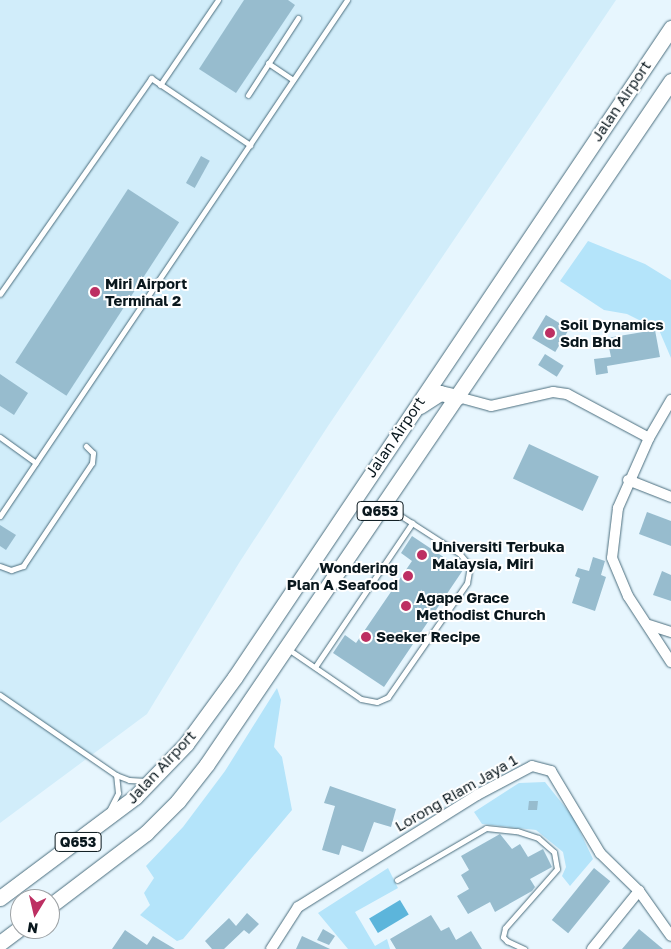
<!DOCTYPE html>
<style>
body{margin:0}
#map{position:relative;width:671px;height:949px;overflow:hidden;background:#e7f6fe;font-family:"Golos Text",sans-serif}
div>[style]{position:absolute}
.built>*{inset:0;background:#d1edfa}
.green>*{inset:0;background:#b4e4fa}
.water>*{inset:0;background:#5cb5db;transform-origin:0 0}
.building>*{inset:0;background:#97bcce;transform-origin:0 0}
.roads{filter:drop-shadow(0 0 1px #4a6d7d) drop-shadow(0 0 1px #4a6d7d)}
.lane>*{height:5px;margin:-2.5px;padding:0 2.5px;transform-origin:2.5px;border-radius:2.5px;background:#fff}
.street>*{height:10px;margin:-5px;padding:0 5px;transform-origin:5px;border-radius:5px;background:#fff}
.primary>*{height:15px;margin:-7.5px;padding:0 7.5px;transform-origin:7.5px;border-radius:7.5px;background:#fff}
.dots>*{width:14px;height:14px;translate:-50% -50%;box-sizing:border-box;border:2px solid #fff;border-radius:50%}
span{translate:-50% -50%;white-space:nowrap;text-align:center;line-height:1.15;-webkit-text-stroke:4px #fff;paint-order:stroke}
.shield-label span{padding:1px 4px;background:#fff;border:1px solid;border-radius:4px;-webkit-text-stroke-width:0}
.shield-label{font-size:14px;color:#09171d;font-weight:700}
.street-label{font-size:15px;color:#09171d}
.poi-label{font-size:15px;color:#09171d;font-weight:700}
.left{translate:0 -50%;text-align:left}
.right{translate:-100% -50%;text-align:right}
.north{position:absolute;left:10px;top:889px;width:50px;height:50px;box-sizing:border-box;background:#fff;border:1px solid #9da2a5;border-radius:50%;rotate:189deg;font-size:14px;font-weight:700;line-height:20px;text-align:center;color:#09171d}
.north::after{content:'';display:block;margin:auto;width:18px;height:22px;background:#bd2f62;clip-path:polygon(50% 0,100% 100%,50% 72%,0 100%)}
</style>
<div id="map">
<div class="built">
<div style="clip-path:polygon(0 0,616px 0,328px 426px,239px 563px,147px 714px,0 823px)"></div>
</div>
<div class="green">
<div style="clip-path:polygon(588px 241px,645px 264px,671px 280px,671px 358px,659px 330px,627px 314px,604px 310px,560px 281px)"></div>
<div style="clip-path:polygon(277px 688px,281px 700px,274px 747px,282px 757px,292px 810px,183px 939px,177px 941px,140px 915px,150px 905px,144px 893px,154px 878px,146px 866px,183px 827px,225px 771px)"></div>
<div style="clip-path:polygon(545px 782px,573px 817px,593px 859px,570px 886px,562px 876px,566px 867px,563px 852px,536px 830px,482px 824px,474px 812px,519px 783px)"></div>
<div style="clip-path:polygon(388px 868px,398px 888px,355px 912px,375px 946px,387px 939px,390px 949px,348px 949px,318px 913px)"></div>
</div>
<div class="water">
<div style="left:400px;top:900px;width:17px;height:36px;rotate:59deg"></div>
</div>
<div class="building">
<div style="clip-path:polygon(244px 0,288px 0,295px 5px,236px 93px,199px 69px)"></div>
<div style="left:201px;top:156px;width:10px;height:31px;rotate:29deg"></div>
<div style="left:128px;top:189px;width:61px;height:207px;rotate:33deg"></div>
<div style="left:546px;top:315px;width:27px;height:27px;rotate:31deg"></div>
<div style="clip-path:polygon(655px 330px,660px 357px,607px 366px,608px 373px,596px 375px,594px 359px,611px 357px,607px 338px)"></div>
<div style="left:545px;top:354px;width:22px;height:13px;rotate:32deg"></div>
<div style="clip-path:polygon(0 374px,28px 393px,14px 415px,0 406px)"></div>
<div style="left:529px;top:444px;width:77px;height:38px;rotate:25deg"></div>
<div style="clip-path:polygon(647px 512px,671px 521px,671px 546px,639px 534px)"></div>
<div style="clip-path:polygon(0 525px,16px 535px,6px 550px,0 546px)"></div>
<div style="clip-path:polygon(412px 536px,463px 570px,384px 687px,333px 653px,345px 635px,356px 643px,412px 561px,401px 553px)"></div>
<div style="clip-path:polygon(593px 557px,605px 561px,601px 575px,606px 577px,595px 611px,572px 603px,580px 578px,575px 576px,578px 568px,589px 571px)"></div>
<div style="clip-path:polygon(662px 571px,671px 575px,671px 601px,653px 595px)"></div>
<div style="clip-path:polygon(330px 786px,396px 809px,391px 827px,374px 822px,363px 852px,342px 845px,339px 855px,322px 850px,335px 806px,324px 803px)"></div>
<div style="clip-path:polygon(529px 801px,538px 801px,537px 810px,528px 810px)"></div>
<div style="clip-path:polygon(500px 834px,512px 849px,520px 844px,528px 857px,543px 849px,552px 867px,530px 879px,535px 887px,532px 891px,495px 912px,490px 902px,468px 914px,457px 896px,469px 889px,461px 875px,469px 870px,461px 856px)"></div>
<div style="left:594px;top:868px;width:21px;height:67px;rotate:39deg"></div>
<div style="clip-path:polygon(247px 913px,259px 924px,249px 934px,244px 930px,224px 949px,212px 949px,205px 941px,229px 918px,236px 926px)"></div>
<div style="clip-path:polygon(431px 915px,441px 931px,449px 927px,456px 940px,471px 931px,482px 949px,396px 949px,390px 939px)"></div>
<div style="clip-path:polygon(323px 929px,335px 936px,329px 945px,317px 940px)"></div>
<div style="clip-path:polygon(639px 929px,663px 949px,622px 949px)"></div>
<div style="clip-path:polygon(125px 930px,147px 945px,153px 936px,175px 949px,112px 949px)"></div>
<div style="clip-path:polygon(302px 936px,330px 949px,296px 949px)"></div>
</div>
<div class="roads">
<div class="lane">
<div style="left:268px;top:63px;width:30px;rotate:34deg"></div>
<div style="left:160px;top:85px;width:103px;rotate:-55.7deg"></div>
<div style="left:248px;top:95px;width:92px;rotate:-57deg"></div>
<div style="left:0;top:294px;width:264px;rotate:-55deg"></div>
<div style="left:151px;top:78px;width:120px;rotate:34.1deg"></div>
<div style="left:0;top:437px;width:44px;rotate:35.8deg"></div>
<div style="left:0;top:516px;width:622px;rotate:-56.08deg"></div>
<div style="left:0;top:566px;width:12px;rotate:20deg"></div>
<div style="left:11px;top:570px;width:13px;rotate:-18deg"></div>
<div style="left:23px;top:566px;width:124px;rotate:-56.2deg"></div>
<div style="left:92px;top:463px;width:10px;rotate:-84deg"></div>
<div style="left:93px;top:453px;width:10px;rotate:-135deg"></div>
<div style="left:288px;top:649px;width:88px;rotate:34.4deg"></div>
<div style="left:361px;top:699px;width:16px;rotate:11deg"></div>
<div style="left:377px;top:702px;width:12px;rotate:-24deg"></div>
<div style="left:388px;top:697px;width:139px;rotate:-55.3deg"></div>
<div style="left:467px;top:583px;width:17px;rotate:-80deg"></div>
<div style="left:470px;top:566px;width:16px;rotate:-130deg"></div>
<div style="left:460px;top:554px;width:90px;rotate:-147.2deg"></div>
<div style="left:315px;top:667px;width:174px;rotate:-56deg"></div>
<div style="left:0;top:695px;width:141px;rotate:34.6deg"></div>
<div style="left:116px;top:775px;width:14px;rotate:21deg"></div>
<div style="left:129px;top:780px;width:17px;rotate:3deg"></div>
<div style="left:110px;top:809px;width:18px;rotate:-63deg"></div>
<div style="left:118px;top:793px;width:18px;rotate:-96deg"></div>
<div style="left:397px;top:880px;width:103px;rotate:-30.3deg"></div>
<div style="left:486px;top:828px;width:31px;rotate:6deg"></div>
<div style="left:517px;top:831px;width:22px;rotate:18deg"></div>
<div style="left:538px;top:838px;width:21px;rotate:41deg"></div>
<div style="left:554px;top:852px;width:17px;rotate:80deg"></div>
<div style="left:557px;top:869px;width:79px;rotate:131.4deg"></div>
<div style="left:505px;top:928px;width:9px;rotate:103deg"></div>
<div style="left:503px;top:937px;width:6px;rotate:45deg"></div>
<div style="left:507px;top:941px;width:19px;rotate:25deg"></div>
</div>
<div class="street">
<div style="left:458px;top:397px;width:34px;rotate:15deg"></div>
<div style="left:491px;top:406px;width:64px;rotate:-12.7deg"></div>
<div style="left:553px;top:392px;width:14px;rotate:8deg"></div>
<div style="left:567px;top:394px;width:93px;rotate:28.2deg"></div>
<div style="left:649px;top:438px;width:44px;rotate:-59.9deg"></div>
<div style="left:649px;top:438px;width:77px;rotate:113.9deg"></div>
<div style="left:618px;top:508px;width:50px;rotate:96.8deg"></div>
<div style="left:612px;top:558px;width:41px;rotate:67.2deg"></div>
<div style="left:628px;top:596px;width:79px;rotate:56.9deg"></div>
<div style="left:628px;top:480px;width:46px;rotate:21.6deg"></div>
<div style="left:649px;top:625px;width:23px;rotate:18deg"></div>
<div style="left:271px;top:949px;width:50px;rotate:-57.3deg"></div>
<div style="left:298px;top:907px;width:211px;rotate:-32deg"></div>
<div style="left:477px;top:795px;width:62px;rotate:-27.8deg"></div>
<div style="left:532px;top:766px;width:20px;rotate:15deg"></div>
<div style="left:551px;top:771px;width:96px;rotate:59.1deg"></div>
<div style="left:600px;top:853px;width:54px;rotate:44.3deg"></div>
<div style="left:639px;top:891px;width:55px;rotate:54.6deg"></div>
<div style="left:592px;top:949px;width:75px;rotate:-51deg"></div>
</div>
<div class="primary">
<div style="left:420px;top:406px;width:24px;rotate:-33deg"></div>
<div style="left:440px;top:393px;width:18px;rotate:13deg"></div>
<div style="left:0;top:898px;width:169px;rotate:-36.8deg"></div>
<div style="left:135px;top:797px;width:74px;rotate:-46.1deg"></div>
<div style="left:186px;top:744px;width:83px;rotate:-53.8deg"></div>
<div style="left:235px;top:677px;width:782px;rotate:-56.11deg"></div>
<div style="left:50px;top:906px;width:121px;rotate:-37.2deg"></div>
<div style="left:146px;top:833px;width:45px;rotate:-45deg"></div>
<div style="left:178px;top:801px;width:47px;rotate:-51.9deg"></div>
<div style="left:207px;top:764px;width:826px;rotate:-55.81deg"></div>
<div style="left:0;top:943px;width:25px;rotate:-37deg"></div>
</div>
</div>
<div class="dots">
<div style="left:95px;top:292px;background:#bd2f62"></div>
<div style="left:550px;top:333px;background:#bd2f62"></div>
<div style="left:422px;top:555px;background:#bd2f62"></div>
<div style="left:408px;top:576px;background:#bd2f62"></div>
<div style="left:406px;top:606px;background:#bd2f62"></div>
<div style="left:366px;top:637px;background:#bd2f62"></div>
</div>
<div class="shield-label">
<span style="left:380px;top:511px">Q653</span>
<span style="left:78px;top:842px">Q653</span>
</div>
<div class="street-label">
<span style="left:621px;top:101px;rotate:-56deg">Jalan Airport</span>
<span style="left:395px;top:437px;rotate:-56deg">Jalan Airport</span>
<span style="left:161px;top:767px;rotate:-47deg">Jalan Airport</span>
<span style="left:456px;top:793px;rotate:-30deg">Lorong Riam Jaya 1</span>
</div>
<div class="poi-label">
<span class="left" style="left:105px;top:292px">Miri Airport<br>Terminal 2</span>
<span class="left" style="left:560px;top:333px">Soil Dynamics<br>Sdn Bhd</span>
<span class="left" style="left:432px;top:555px">Universiti Terbuka<br>Malaysia, Miri</span>
<span class="right" style="left:398px;top:576px">Wondering<br>Plan A Seafood</span>
<span class="left" style="left:416px;top:606px">Agape Grace<br>Methodist Church</span>
<span class="left" style="left:376px;top:637px">Seeker Recipe</span>
</div>
<div class="north">N</div>
</div>
